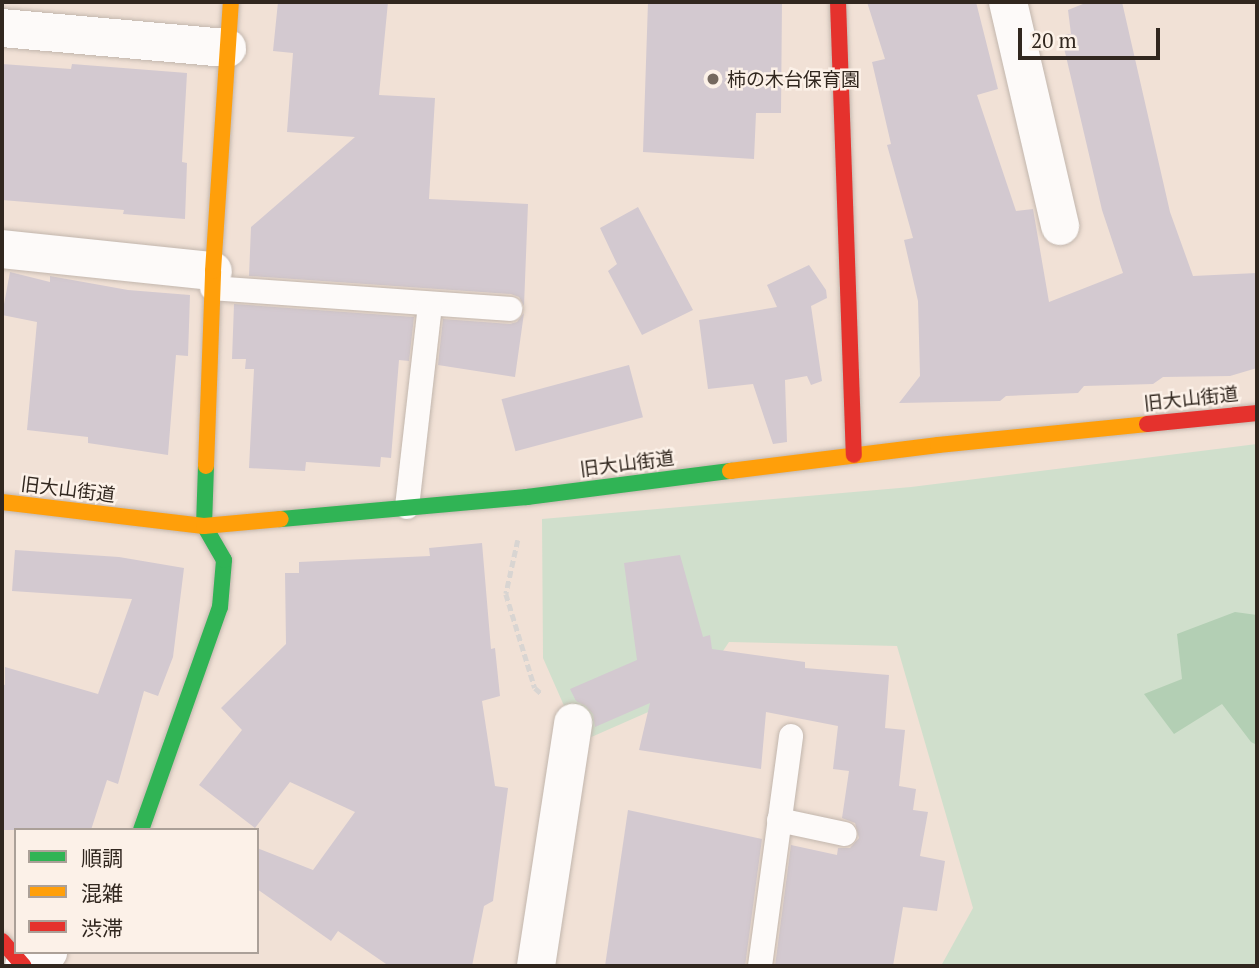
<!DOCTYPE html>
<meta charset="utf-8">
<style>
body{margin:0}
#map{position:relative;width:1259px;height:968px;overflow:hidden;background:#f1e1d6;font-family:"PT Serif","Noto Sans JP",serif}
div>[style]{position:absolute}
.green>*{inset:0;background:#d0dfcc}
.forest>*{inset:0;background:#b3cfb4}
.building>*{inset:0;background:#d3c9d0;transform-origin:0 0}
.path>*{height:4.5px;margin-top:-2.25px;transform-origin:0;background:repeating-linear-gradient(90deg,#d9d5d2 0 7px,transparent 0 10.5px)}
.roads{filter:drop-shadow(0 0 2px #c2b6ad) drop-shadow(0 0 2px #c2b6ad)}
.lane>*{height:24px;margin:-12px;padding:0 12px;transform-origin:12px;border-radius:12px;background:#fdfaf9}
.street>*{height:38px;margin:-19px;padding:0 19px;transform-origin:19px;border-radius:19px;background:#fdfaf9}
.fast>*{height:16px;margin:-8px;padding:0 8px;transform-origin:8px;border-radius:8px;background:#30b455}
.slow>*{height:16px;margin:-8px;padding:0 8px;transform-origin:8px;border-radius:8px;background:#ff9f0a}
.jam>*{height:16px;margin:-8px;padding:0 8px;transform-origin:8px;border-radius:8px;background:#e5322d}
.dots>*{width:19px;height:19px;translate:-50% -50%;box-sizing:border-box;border:4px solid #fcf1e8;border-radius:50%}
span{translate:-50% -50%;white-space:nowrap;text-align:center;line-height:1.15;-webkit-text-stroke:5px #fcf1e8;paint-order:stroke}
.poi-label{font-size:19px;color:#31271f}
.left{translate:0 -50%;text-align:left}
.street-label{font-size:19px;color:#31271f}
.frame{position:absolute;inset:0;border:4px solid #31271f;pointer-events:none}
.legend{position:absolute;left:14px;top:828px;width:245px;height:126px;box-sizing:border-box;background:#fcf1e8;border:2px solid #aba098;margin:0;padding:9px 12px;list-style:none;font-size:21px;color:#31271f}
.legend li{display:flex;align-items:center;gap:14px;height:35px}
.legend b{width:35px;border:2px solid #aba098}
.scale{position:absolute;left:1018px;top:28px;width:142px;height:32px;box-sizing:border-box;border:4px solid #31271f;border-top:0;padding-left:9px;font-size:21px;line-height:24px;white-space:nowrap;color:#31271f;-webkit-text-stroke:5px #fcf1e8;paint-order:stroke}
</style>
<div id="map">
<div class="green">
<div style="clip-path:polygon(1257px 444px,1257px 966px,941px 966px,973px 908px,897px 646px,729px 642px,696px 691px,580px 742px,543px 658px,542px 519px,911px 487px)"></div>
</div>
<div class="forest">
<div style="clip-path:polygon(1235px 612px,1257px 615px,1257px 745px,1251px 742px,1222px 704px,1174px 734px,1144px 694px,1182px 679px,1177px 634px)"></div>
</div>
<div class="building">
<div style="clip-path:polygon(278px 2px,388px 2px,379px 95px,435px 98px,429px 199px,528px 204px,524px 306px,519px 297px,511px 294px,249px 276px,251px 227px,355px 137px,287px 132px,293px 53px,273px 51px)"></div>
<div style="clip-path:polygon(648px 2px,782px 2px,781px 113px,756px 113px,754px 159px,643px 152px)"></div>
<div style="clip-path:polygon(867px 2px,976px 2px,998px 89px,977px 95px,1016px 211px,1033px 209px,1049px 302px,1123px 273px,1102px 210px,1061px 35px,1071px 34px,1068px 10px,1088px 2px,1122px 2px,1170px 212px,1193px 276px,1257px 273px,1257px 368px,1230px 376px,1163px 377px,1153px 384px,1084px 386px,1078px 393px,1006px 396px,1000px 401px,899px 403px,920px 376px,918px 301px,904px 240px,913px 238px,887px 145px,891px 144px,872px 62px,885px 59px)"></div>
<div style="clip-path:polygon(2px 64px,71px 69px,72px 64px,187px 73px,182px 162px,187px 163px,185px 219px,123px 214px,124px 210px,2px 200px)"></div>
<div style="clip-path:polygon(638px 207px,693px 310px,642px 335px,608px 271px,617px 264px,600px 228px)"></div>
<div style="clip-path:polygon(809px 265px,826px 290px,827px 298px,811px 306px,822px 381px,811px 385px,807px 376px,785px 380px,787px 442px,773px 444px,753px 384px,708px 389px,699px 320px,777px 307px,767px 285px)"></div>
<div style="clip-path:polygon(10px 272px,50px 282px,50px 276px,128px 290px,190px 295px,188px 356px,176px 355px,168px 455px,88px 443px,88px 437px,27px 430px,37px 322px,2px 315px)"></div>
<div style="clip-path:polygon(234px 304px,414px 317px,409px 361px,399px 360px,391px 458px,381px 457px,380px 467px,306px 462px,305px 471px,249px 468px,254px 369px,245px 369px,246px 359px,232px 359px)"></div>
<div style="clip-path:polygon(524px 313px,515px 377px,438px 365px,443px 319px,510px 324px,517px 322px)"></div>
<div style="left:629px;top:365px;width:54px;height:132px;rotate:75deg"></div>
<div style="clip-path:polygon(482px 543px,491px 649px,495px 648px,500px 696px,482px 701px,495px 786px,508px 788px,493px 901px,484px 906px,472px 966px,389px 966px,338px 931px,331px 941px,257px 889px,257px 848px,313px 870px,355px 812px,290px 782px,255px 828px,199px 785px,242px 730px,221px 708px,286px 644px,285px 573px,299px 573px,299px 562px,430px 556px,429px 548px)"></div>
<div style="clip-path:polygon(15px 550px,119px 557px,184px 568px,173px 657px,158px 696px,144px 691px,118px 784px,107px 780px,91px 830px,2px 830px,2px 684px,5px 685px,5px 667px,98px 694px,132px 599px,12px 591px)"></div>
<div style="clip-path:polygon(680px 555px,703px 637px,710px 635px,712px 649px,805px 662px,805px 668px,889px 675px,885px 728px,905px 730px,899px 786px,916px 789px,913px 810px,928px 812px,920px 856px,945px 861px,937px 911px,903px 907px,893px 966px,775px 966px,791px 845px,837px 855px,838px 848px,850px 848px,859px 838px,855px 823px,842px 818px,849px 771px,833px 769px,838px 726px,766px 712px,761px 769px,639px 750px,650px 703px,595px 727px,593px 714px,586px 706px,576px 701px,570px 689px,637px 660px,624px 563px)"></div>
<div style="clip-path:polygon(628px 810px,762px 839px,745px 966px,605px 966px)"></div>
</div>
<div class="path">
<div style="left:518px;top:540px;width:55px;rotate:102.5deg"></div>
<div style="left:506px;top:594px;width:98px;rotate:72.9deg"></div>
<div style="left:535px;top:688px;width:9px;rotate:41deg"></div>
</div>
<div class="roads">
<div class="lane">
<div style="left:212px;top:288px;width:299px;rotate:4deg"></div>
<div style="left:407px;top:507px;width:204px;rotate:-83.5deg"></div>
<div style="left:779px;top:820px;width:67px;rotate:12deg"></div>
<div style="left:760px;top:966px;width:232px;rotate:-82.3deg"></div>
</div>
<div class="street">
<div style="left:1008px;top:2px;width:230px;rotate:76.9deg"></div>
<div style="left:2px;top:28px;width:226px;rotate:5.1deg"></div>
<div style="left:2px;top:249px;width:212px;rotate:6deg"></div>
<div style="left:24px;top:966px;width:28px;rotate:-30deg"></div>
<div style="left:536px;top:966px;width:246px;rotate:-81.3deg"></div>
</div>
<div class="fast">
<div style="left:281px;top:519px;width:247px;rotate:-5.1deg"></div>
<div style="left:527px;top:497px;width:205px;rotate:-7.3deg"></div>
<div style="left:141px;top:830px;width:237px;rotate:-70.5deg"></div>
<div style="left:220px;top:607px;width:47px;rotate:-85.1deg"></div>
<div style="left:224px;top:560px;width:39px;rotate:-120deg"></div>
<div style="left:204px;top:526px;width:60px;rotate:-88.1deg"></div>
</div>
<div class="slow">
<div style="left:206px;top:466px;width:195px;rotate:-87.9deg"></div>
<div style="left:213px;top:271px;width:270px;rotate:-86.2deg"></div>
<div style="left:730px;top:471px;width:210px;rotate:-7.1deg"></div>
<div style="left:938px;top:445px;width:210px;rotate:-5.7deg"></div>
<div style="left:2px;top:502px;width:203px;rotate:6.8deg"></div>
<div style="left:204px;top:526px;width:77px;rotate:-5.2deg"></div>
</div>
<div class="jam">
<div style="left:838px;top:2px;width:453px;rotate:88deg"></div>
<div style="left:1147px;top:424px;width:111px;rotate:-5.7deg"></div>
<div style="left:2px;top:941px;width:33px;rotate:49deg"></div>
</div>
</div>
<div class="dots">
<div style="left:713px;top:79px;background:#74685f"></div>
</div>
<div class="poi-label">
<span class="left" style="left:727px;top:79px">柿の木台保育園</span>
</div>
<div class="street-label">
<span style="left:1191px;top:398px;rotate:-6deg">旧大山街道</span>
<span style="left:627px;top:463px;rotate:-7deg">旧大山街道</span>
<span style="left:68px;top:489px;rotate:7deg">旧大山街道</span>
</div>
<div class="frame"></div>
<ul class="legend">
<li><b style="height:9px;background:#30b455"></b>順調</li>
<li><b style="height:9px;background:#ff9f0a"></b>混雑</li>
<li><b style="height:9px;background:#e5322d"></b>渋滞</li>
</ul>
<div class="scale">20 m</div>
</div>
